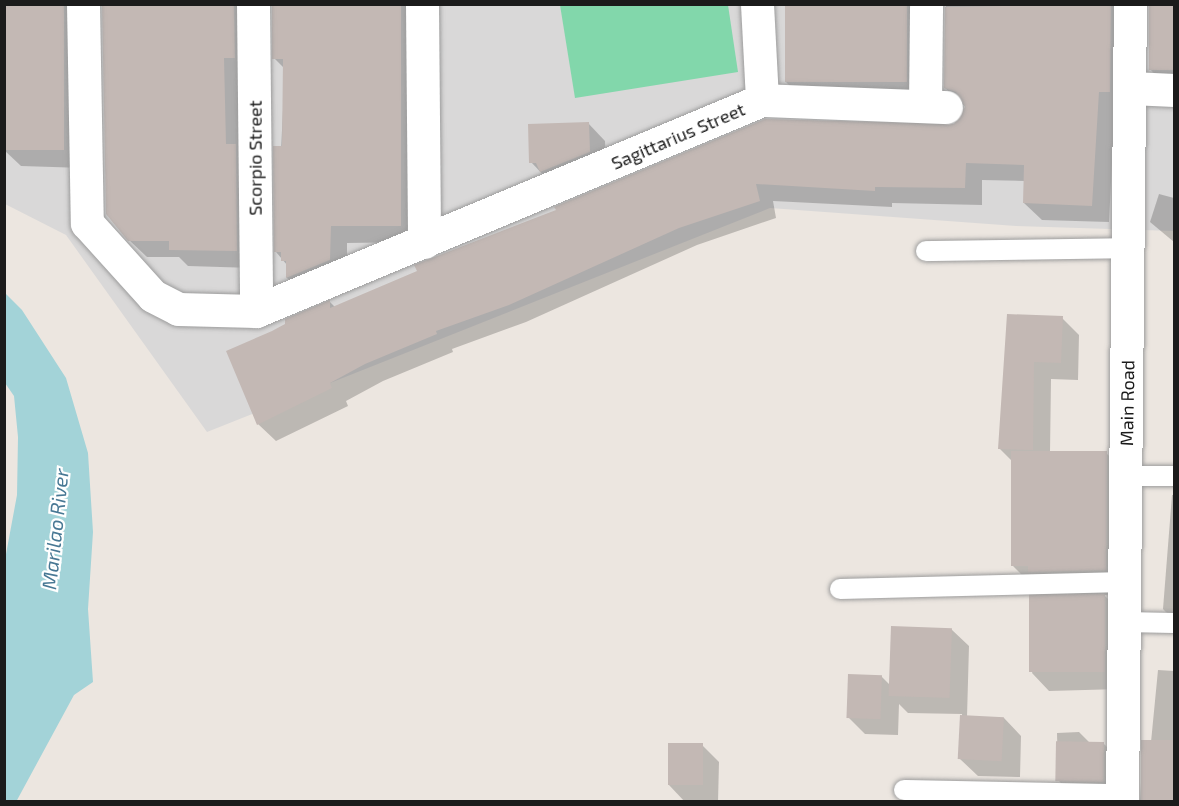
<!DOCTYPE html>
<style>
body{margin:0}
#map{position:relative;width:1179px;height:806px;overflow:hidden;background:#ece6e0;font-family:"Exo 2",sans-serif}
div>[style]{position:absolute}
.residential>*{inset:0;background:#d9d8d8}
.pitch>*{inset:0;background:#82d7ab}
.water>*{inset:0;background:#a3d3d8}
.shadow>*{inset:0;background:#0003}
.building>*{inset:0;background:#c3b8b4;transform-origin:0 0}
.roads{filter:drop-shadow(0 0 2px #9c9c9c) drop-shadow(0 0 2px #9c9c9c)}
.lane>*{height:20px;margin:-10px;padding:0 10px;transform-origin:10px;border-radius:10px;background:#fff}
.street>*{height:33px;margin:-16.5px;padding:0 16.5px;transform-origin:16.5px;border-radius:16.5px;background:#fff}
span{translate:-50% -50%;white-space:nowrap;text-align:center;line-height:1.15;-webkit-text-stroke:4.5px #fff;paint-order:stroke}
.street-label{font-size:18px;color:#1b1b1b}
.water-label{font-size:20px;color:#487894;font-style:italic}
.frame{position:absolute;inset:0;border:6px solid #1b1b1b;pointer-events:none}
</style>
<div id="map">
<div class="residential">
<div style="clip-path:polygon(4px 5px,1174px 5px,1174px 231px,1016px 226px,770px 208px,207px 432px,66px 235px,5px 204px)"></div>
</div>
<div class="pitch">
<div style="clip-path:polygon(560px 5px,728px 5px,738px 72px,575px 98px)"></div>
</div>
<div class="water">
<div style="clip-path:polygon(4px 292px,22px 310px,66px 378px,88px 453px,93px 532px,88px 609px,93px 682px,74px 695px,16px 802px,4px 801px,4px 565px,17px 495px,18px 437px,14px 396px,5px 383px)"></div>
</div>
<div class="shadow">
<div style="clip-path:polygon(4px 4px,91px 4px,84px 168px,21px 166px,4px 150px)"></div>
<div style="clip-path:polygon(96px 4px,262px 4px,253px 268px,188px 266px,179px 257px,147px 257px,129px 240px,103px 5px)"></div>
<div style="clip-path:polygon(273px 4px,418px 4px,418px 242px,347px 243px,347px 277px,304px 295px,287px 278px,287px 265px,276px 252px,285px 69px,274px 58px)"></div>
<div style="clip-path:polygon(785px 4px,935px 4px,923px 103px,803px 99px,785px 81px)"></div>
<div style="clip-path:polygon(946px 4px,1120px 4px,1109px 222px,1042px 220px,1024px 203px,1025px 181px,982px 180px,982px 205px,892px 203px,892px 207px,773px 201px,776px 218px,697px 245px,526px 322px,452px 349px,453px 352px,383px 381px,346px 401px,348px 406px,276px 441px,258px 424px,287px 325px,330px 302px,335px 307px,956px 125px,966px 107px,945px 88px)"></div>
<div style="clip-path:polygon(1174px 20px,1174px 87px,1167px 87px,1150px 69px,1150px 21px)"></div>
<div style="clip-path:polygon(588px 123px,605px 141px,606px 169px,548px 180px,531px 162px)"></div>
<div style="clip-path:polygon(1159px 194px,1174px 198px,1174px 242px,1150px 222px)"></div>
<div style="clip-path:polygon(1009px 316px,1062px 318px,1079px 335px,1078px 380px,1051px 379px,1050px 453px,1106px 453px,1131px 477px,1130px 595px,1104px 595px,1122px 613px,1121px 689px,1049px 691px,1032px 673px,1055px 597px,1048px 590px,1038px 591px,1013px 566px,1013px 462px,1000px 449px)"></div>
<div style="clip-path:polygon(1172px 495px,1174px 495px,1174px 620px,1163px 609px)"></div>
<div style="clip-path:polygon(951px 629px,969px 646px,967px 717px,1004px 718px,1021px 736px,1020px 777px,978px 776px,960px 759px,962px 714px,908px 713px,899px 704px,898px 735px,865px 734px,848px 717px,881px 676px,891px 686px)"></div>
<div style="clip-path:polygon(1158px 670px,1174px 671px,1174px 802px,1140px 802px,1143px 743px,1151px 742px)"></div>
<div style="clip-path:polygon(1079px 732px,1091px 744px,1103px 743px,1121px 761px,1120px 798px,1076px 798px,1058px 780px,1057px 733px)"></div>
<div style="clip-path:polygon(702px 745px,719px 762px,718px 802px,685px 802px,669px 785px)"></div>
</div>
<div class="building">
<div style="left:4px;top:4px;width:60px;height:146px"></div>
<div style="clip-path:polygon(102px 4px,234px 4px,235px 58px,224px 58px,226px 144px,236px 144px,237px 251px,169px 250px,169px 241px,128px 241px,106px 214px)"></div>
<div style="clip-path:polygon(272px 4px,401px 4px,401px 226px,331px 226px,330px 260px,286px 278px,286px 261px,281px 261px,281px 252px,274px 252px,273px 146px,282px 146px,283px 59px,272px 59px)"></div>
<div style="left:785px;top:4px;width:122px;height:78px"></div>
<div style="clip-path:polygon(1111px 4px,1110px 92px,1099px 92px,1092px 206px,1023px 203px,1024px 165px,966px 163px,965px 188px,875px 187px,875px 191px,756px 184px,760px 201px,679px 228px,509px 305px,436px 331px,437px 334px,365px 364px,330px 383px,332px 388px,257px 425px,226px 351px,272px 331px,285px 324px,285px 319px,330px 300px,330px 308px,417px 271px,414px 265px,556px 210px,554px 207px,765px 119px,954px 124px,965px 107px,956px 92px,944px 88px,945px 7px)"></div>
<div style="left:1149px;top:4px;width:25px;height:66px"></div>
<div style="clip-path:polygon(589px 122px,590px 152px,540px 172px,536px 163px,529px 163px,528px 124px)"></div>
<div style="clip-path:polygon(1007px 314px,1063px 316px,1061px 363px,1034px 362px,1033px 450px,998px 449px)"></div>
<div style="clip-path:polygon(1011px 451px,1107px 451px,1106px 570px,1028px 572px,1028px 566px,1011px 566px)"></div>
<div style="left:1105px;top:594px;width:78px;height:76px;rotate:90deg"></div>
<div style="left:891px;top:626px;width:61px;height:70px;rotate:2deg"></div>
<div style="left:848px;top:674px;width:34px;height:44px;rotate:2deg"></div>
<div style="left:960px;top:715px;width:44px;height:44px;rotate:3deg"></div>
<div style="left:1174px;top:740px;width:61px;height:33px;rotate:90deg"></div>
<div style="left:1104px;top:742px;width:40px;height:48px;rotate:91deg"></div>
<div style="left:668px;top:743px;width:35px;height:42px"></div>
</div>
<div class="roads">
<div class="lane">
<div style="left:926px;top:251px;width:203px;rotate:-0.8deg"></div>
<div style="left:1126px;top:476px;width:48px"></div>
<div style="left:840px;top:589px;width:285px;rotate:-1.4deg"></div>
<div style="left:1124px;top:622px;width:50px;rotate:1.1deg"></div>
<div style="left:904px;top:790px;width:218px;rotate:1.1deg"></div>
</div>
<div class="street">
<div style="left:83px;top:4px;width:219px;rotate:89deg"></div>
<div style="left:87px;top:223px;width:98px;rotate:47.9deg"></div>
<div style="left:153px;top:296px;width:28px;rotate:27deg"></div>
<div style="left:178px;top:309px;width:78px;rotate:1.5deg"></div>
<div style="left:256px;top:311px;width:548px;rotate:-22.64deg"></div>
<div style="left:762px;top:100px;width:184px;rotate:2.2deg"></div>
<div style="left:253px;top:4px;width:307px;rotate:89.4deg"></div>
<div style="left:422px;top:4px;width:238px;rotate:89.5deg"></div>
<div style="left:757px;top:4px;width:96px;rotate:87deg"></div>
<div style="left:1131px;top:88px;width:43px;rotate:2.7deg"></div>
<div style="left:925px;top:106px;width:102px;rotate:-89.4deg"></div>
<div style="left:1122px;top:802px;width:798px;rotate:-89.43deg"></div>
</div>
</div>
<div class="street-label">
<span style="left:678px;top:136px;rotate:-23deg">Sagittarius Street</span>
<span style="left:255px;top:158px;rotate:-90deg">Scorpio Street</span>
<span style="left:1127px;top:403px;rotate:-89deg">Main Road</span>
</div>
<div class="water-label">
<span style="left:55px;top:529px;rotate:-84deg">Marilao River</span>
</div>
<div class="frame"></div>
</div>
